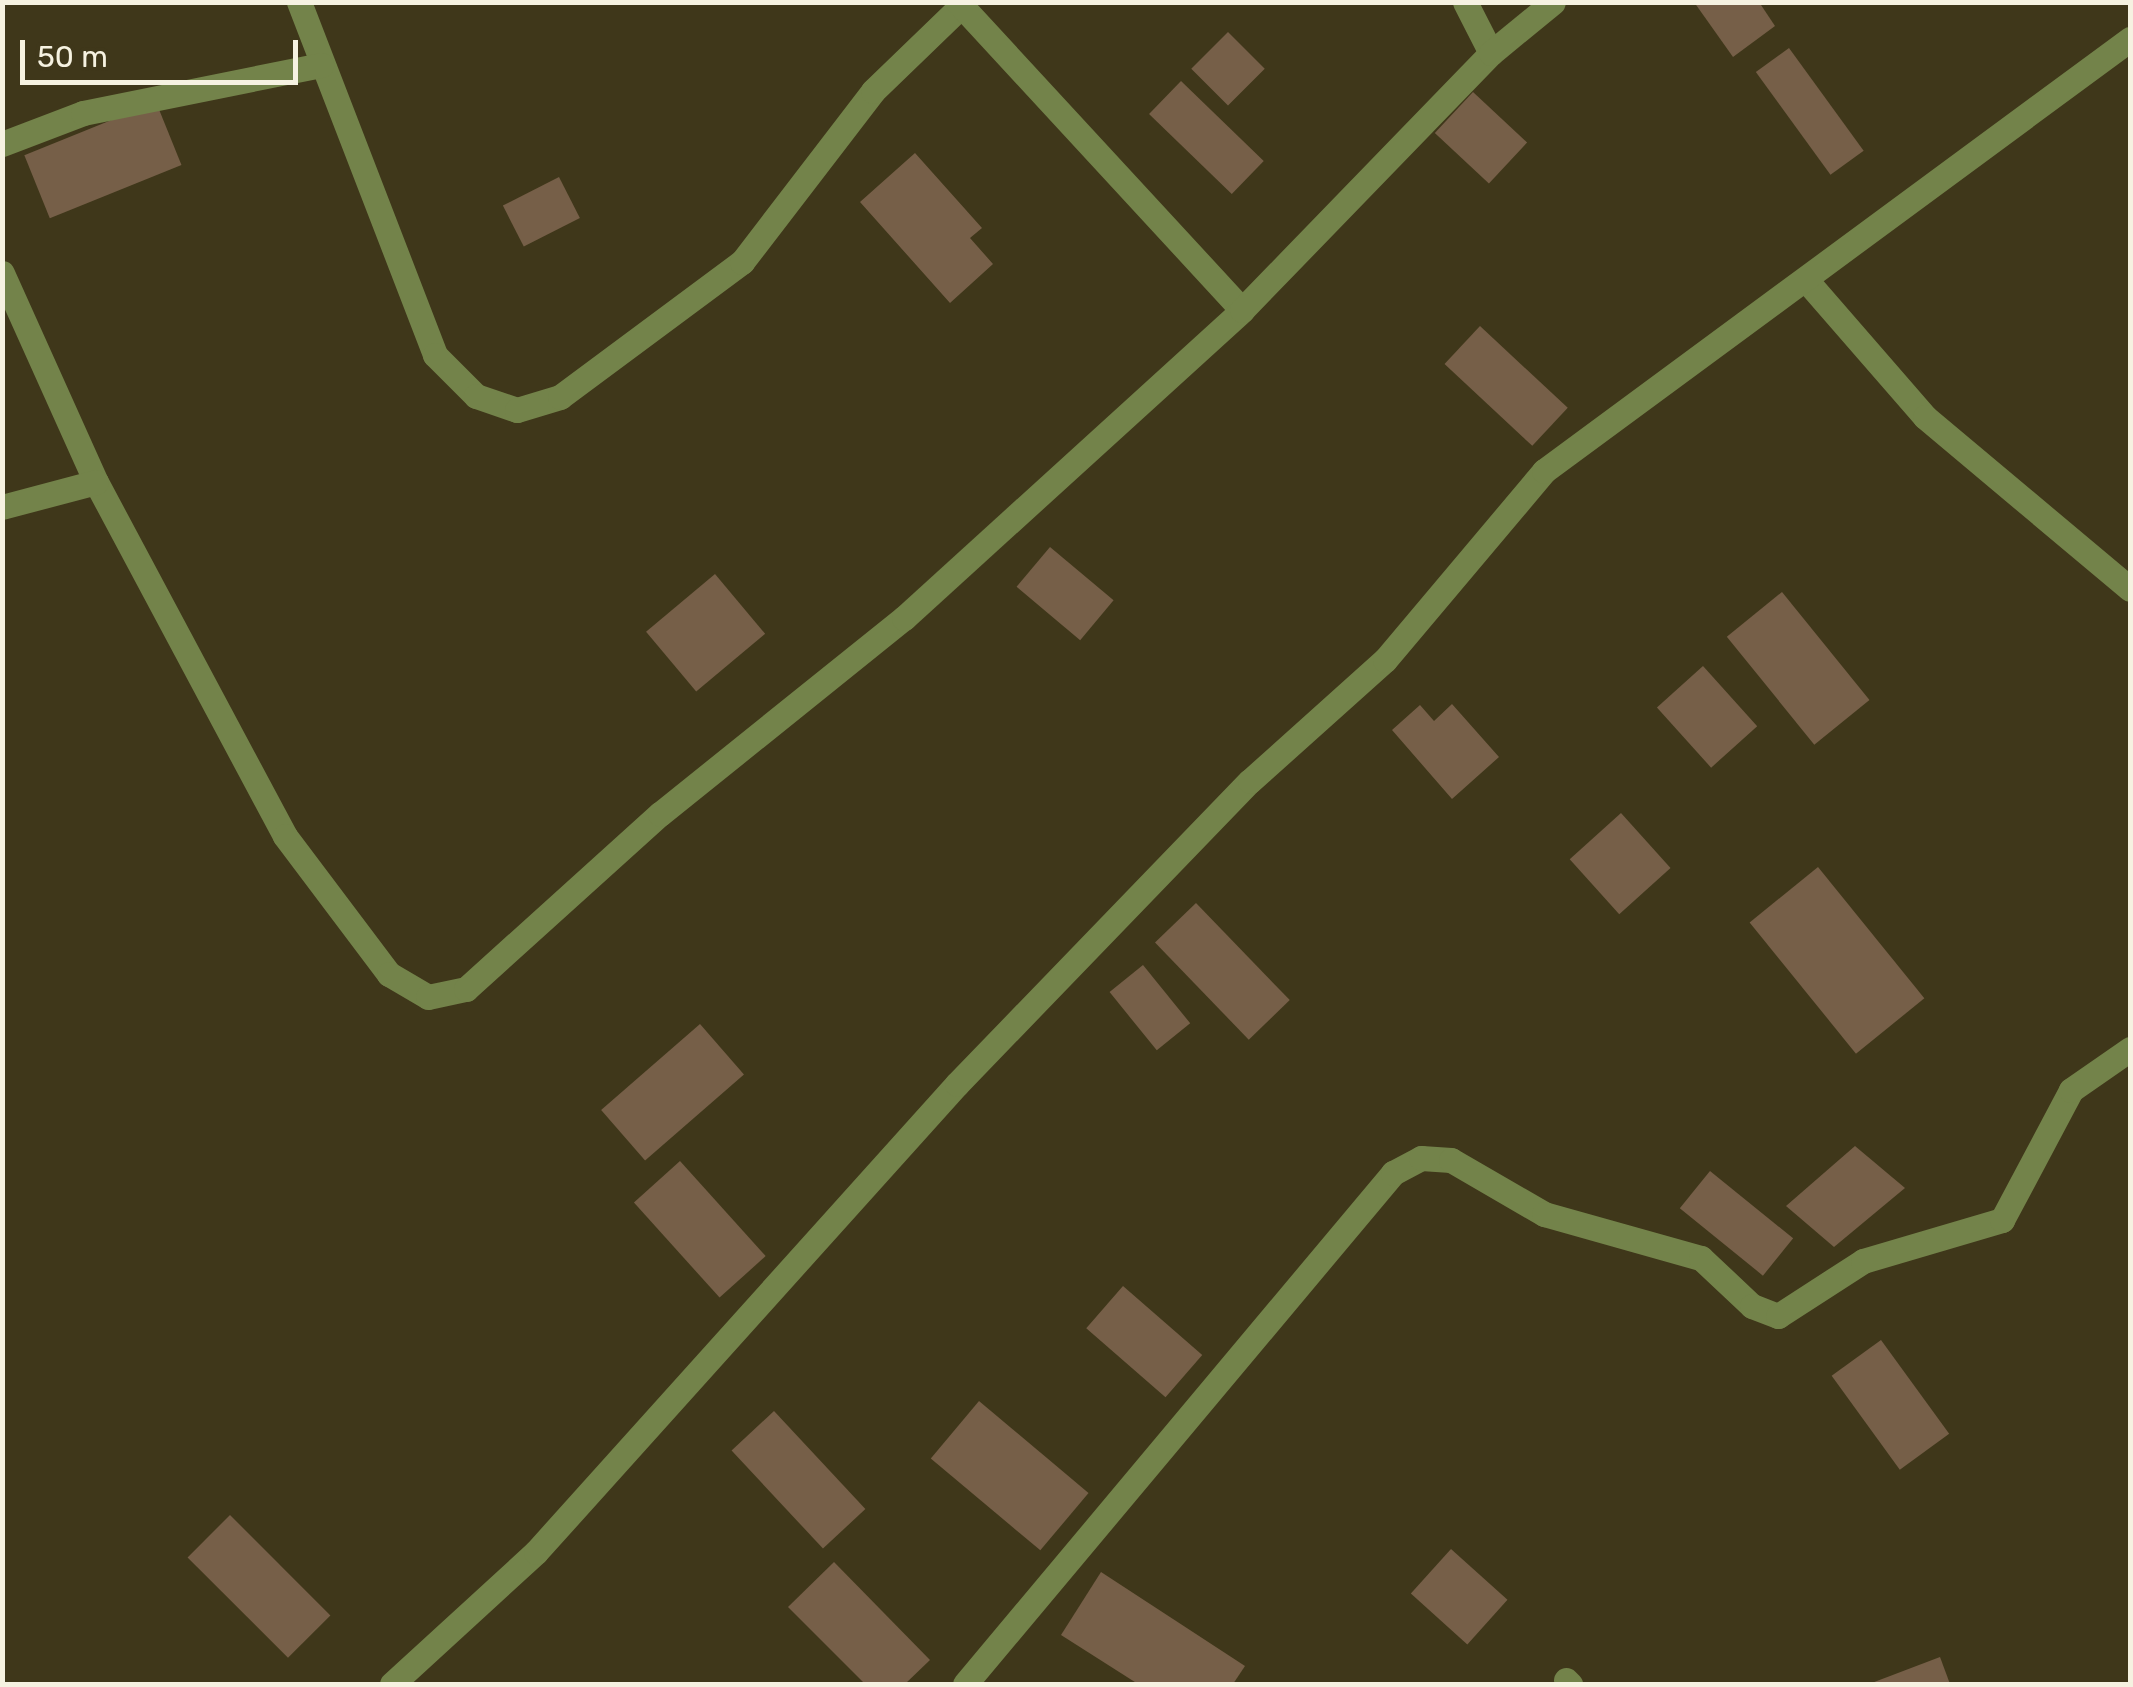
<!DOCTYPE html>
<style>
body{margin:0}
#map{position:relative;width:2133px;height:1687px;overflow:hidden;background:#3f371a;font-family:Rubik,sans-serif}
div>[style]{position:absolute}
.building>*{inset:0;background:#765f48;transform-origin:0 0}
.minor>*{height:25px;margin:-12.5px;padding:0 12.5px;transform-origin:12.5px;border-radius:12.5px;background:#73834a}
span{translate:-50% -50%;white-space:nowrap;text-align:center;line-height:1.15;-webkit-text-stroke:8px #3f371a;paint-order:stroke}
.frame{position:absolute;inset:0;border:5px solid #f6f2e1;pointer-events:none}
.scale{position:absolute;left:20px;top:40px;width:278px;height:45px;box-sizing:border-box;border:5px solid #f6f2e1;border-top:0;padding-left:12px;font-size:30px;line-height:35px;white-space:nowrap;color:#f6f2e1;-webkit-text-stroke:8px #3f371a;paint-order:stroke}
</style>
<div id="map">
<div class="building">
<div style="clip-path:polygon(1694px 2px,1759px 2px,1775px 26px,1733px 57px)"></div>
<div style="left:1228px;top:32px;width:52px;height:52px;rotate:45deg"></div>
<div style="left:1789px;top:48px;width:127px;height:41px;rotate:54deg"></div>
<div style="left:1181px;top:81px;width:115px;height:46px;rotate:44deg"></div>
<div style="left:1473px;top:92px;width:74px;height:56px;rotate:43deg"></div>
<div style="left:156px;top:102px;width:68px;height:142px;rotate:68deg"></div>
<div style="clip-path:polygon(915px 153px,982px 228px,970px 238px,993px 264px,950px 303px,860px 202px)"></div>
<div style="left:559px;top:177px;width:46px;height:63px;rotate:63deg"></div>
<div style="left:1480px;top:326px;width:120px;height:52px;rotate:43deg"></div>
<div style="left:1050px;top:547px;width:83px;height:52px;rotate:40deg"></div>
<div style="left:715px;top:574px;width:78px;height:90px;rotate:50deg"></div>
<div style="left:1782px;top:592px;width:139px;height:71px;rotate:51deg"></div>
<div style="left:1703px;top:666px;width:81px;height:62px;rotate:48deg"></div>
<div style="clip-path:polygon(1452px 704px,1499px 757px,1452px 799px,1392px 730px,1420px 705px,1434px 721px)"></div>
<div style="left:1621px;top:813px;width:74px;height:69px;rotate:48deg"></div>
<div style="left:1818px;top:867px;width:169px;height:88px;rotate:51deg"></div>
<div style="left:1196px;top:903px;width:135px;height:57px;rotate:46deg"></div>
<div style="left:1143px;top:965px;width:75px;height:43px;rotate:51deg"></div>
<div style="left:700px;top:1024px;width:67px;height:131px;rotate:49deg"></div>
<div style="clip-path:polygon(1855px 1146px,1905px 1188px,1834px 1247px,1786px 1206px)"></div>
<div style="left:680px;top:1161px;width:128px;height:62px;rotate:48deg"></div>
<div style="left:1710px;top:1171px;width:107px;height:48px;rotate:39deg"></div>
<div style="left:1123px;top:1286px;width:105px;height:56px;rotate:41deg"></div>
<div style="left:1881px;top:1340px;width:116px;height:61px;rotate:54deg"></div>
<div style="left:979px;top:1401px;width:143px;height:75px;rotate:40deg"></div>
<div style="left:774px;top:1411px;width:134px;height:58px;rotate:47deg"></div>
<div style="left:230px;top:1515px;width:142px;height:60px;rotate:45deg"></div>
<div style="left:1451px;top:1549px;width:76px;height:60px;rotate:42deg"></div>
<div style="clip-path:polygon(834px 1562px,930px 1660px,905px 1684px,865px 1684px,788px 1607px)"></div>
<div style="clip-path:polygon(1101px 1572px,1245px 1666px,1233px 1684px,1138px 1684px,1061px 1635px)"></div>
<div style="clip-path:polygon(1940px 1657px,1950px 1684px,1869px 1684px)"></div>
</div>
<div class="minor">
<div style="left:299px;top:2px;width:378px;rotate:68.9deg"></div>
<div style="left:435px;top:355px;width:58px;rotate:45deg"></div>
<div style="left:476px;top:396px;width:43px;rotate:18.9deg"></div>
<div style="left:517px;top:410px;width:45px;rotate:-16.8deg"></div>
<div style="left:560px;top:397px;width:227px;rotate:-36.6deg"></div>
<div style="left:742px;top:262px;width:215px;rotate:-52.5deg"></div>
<div style="left:873px;top:91px;width:122px;rotate:-44deg"></div>
<div style="left:958px;top:2px;width:419px;rotate:47.3deg"></div>
<div style="left:1465px;top:2px;width:57px;rotate:63deg"></div>
<div style="left:2px;top:144px;width:87px;rotate:-20.9deg"></div>
<div style="left:83px;top:113px;width:243px;rotate:-11.4deg"></div>
<div style="left:2px;top:273px;width:229px;rotate:65.8deg"></div>
<div style="left:96px;top:482px;width:401px;rotate:61.9deg"></div>
<div style="left:285px;top:836px;width:173px;rotate:53deg"></div>
<div style="left:389px;top:974px;width:45px;rotate:30.5deg"></div>
<div style="left:428px;top:997px;width:39px;rotate:-12deg"></div>
<div style="left:466px;top:989px;width:261px;rotate:-42.1deg"></div>
<div style="left:660px;top:814px;width:313px;rotate:-38.8deg"></div>
<div style="left:904px;top:618px;width:457px;rotate:-42.3deg"></div>
<div style="left:1242px;top:310px;width:358px;rotate:-45.9deg"></div>
<div style="left:1491px;top:53px;width:80px;rotate:-39.4deg"></div>
<div style="left:1806px;top:280px;width:181px;rotate:49deg"></div>
<div style="left:1925px;top:417px;width:268px;rotate:40deg"></div>
<div style="left:2px;top:507px;width:97px;rotate:-14.9deg"></div>
<div style="left:1566px;top:1680px;width:6px;rotate:45deg"></div>
<div style="left:392px;top:1684px;width:195px;rotate:-42.5deg"></div>
<div style="left:536px;top:1552px;width:629px;rotate:-48.03deg"></div>
<div style="left:957px;top:1084px;width:421px;rotate:-46deg"></div>
<div style="left:1250px;top:781px;width:181px;rotate:-41.9deg"></div>
<div style="left:1385px;top:660px;width:247px;rotate:-49.9deg"></div>
<div style="left:1544px;top:471px;width:728px;rotate:-36.4deg"></div>
<div style="left:965px;top:1684px;width:667px;rotate:-50.05deg"></div>
<div style="left:1393px;top:1173px;width:32px;rotate:-28deg"></div>
<div style="left:1421px;top:1158px;width:30px;rotate:4deg"></div>
<div style="left:1451px;top:1160px;width:108px;rotate:30.1deg"></div>
<div style="left:1544px;top:1214px;width:163px;rotate:15.7deg"></div>
<div style="left:1701px;top:1258px;width:70px;rotate:43.3deg"></div>
<div style="left:1752px;top:1306px;width:28px;rotate:21deg"></div>
<div style="left:1778px;top:1316px;width:101px;rotate:-32.9deg"></div>
<div style="left:1863px;top:1261px;width:145px;rotate:-16.4deg"></div>
<div style="left:2002px;top:1220px;width:147px;rotate:-62deg"></div>
<div style="left:2071px;top:1090px;width:72px;rotate:-34.8deg"></div>
</div>
<div class="frame"></div>
<div class="scale">50 m</div>
</div>
